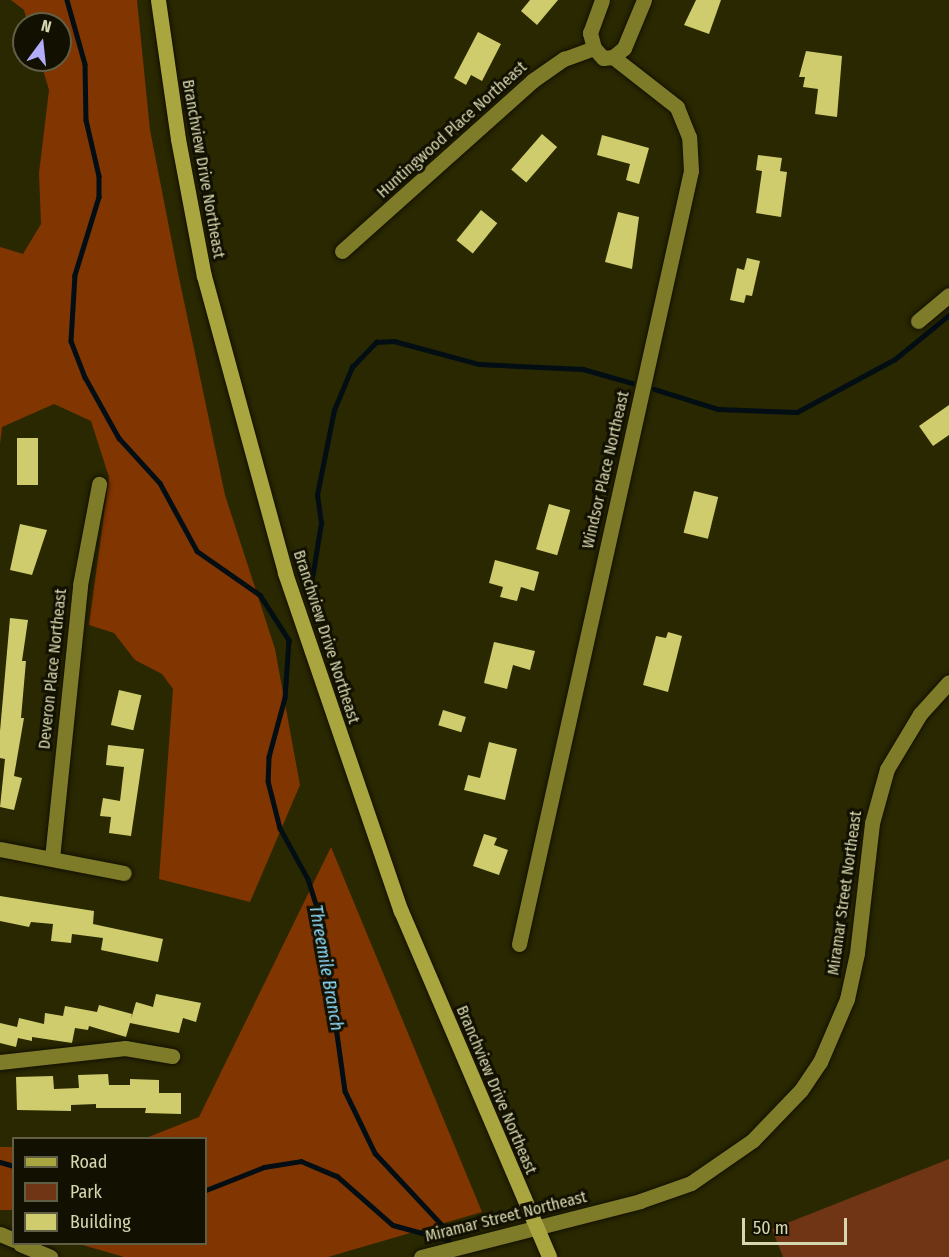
<!DOCTYPE html>
<style>
body{margin:0}
#map{position:relative;width:949px;height:1257px;overflow:hidden;background:#2a2800;font-family:"Fira Sans Condensed",sans-serif}
div>[style]{position:absolute}
.green>*{inset:0;background:#6f3515}
.forest>*{inset:0;background:#813500;transform-origin:0 0}
.stream>*{height:4.5px;margin:-2.25px;padding:0 2.25px;transform-origin:2.25px;border-radius:2.25px;background:#020e14}
.building>*{inset:0;background:#cfcc6d;transform-origin:0 0}
.roads{filter:drop-shadow(0 0 2px #121000) drop-shadow(0 0 2px #121000)}
.minor>*{height:15px;margin:-7.5px;padding:0 7.5px;transform-origin:7.5px;border-radius:7.5px;background:#7e7b29}
.major>*{height:15px;margin:-7.5px;padding:0 7.5px;transform-origin:7.5px;border-radius:7.5px;background:#aaa63f}
span{translate:-50% -50%;white-space:nowrap;text-align:center;line-height:1.15;-webkit-text-stroke:6px #121000;paint-order:stroke}
.street-label{font-size:16px;color:#d6d6af}
.water-label{font-size:18px;color:#8edbfd;font-style:italic}
.legend{position:absolute;left:12px;top:1137px;width:195px;height:108px;box-sizing:border-box;background:#121000;border:2px solid #605f46;margin:0;padding:8px 10px;list-style:none;font-size:18px;color:#d6d6af}
.legend li{display:flex;align-items:center;gap:12px;height:30px}
.legend b{width:30px;border:2px solid #605f46}
.north{position:absolute;left:12px;top:12px;width:60px;height:60px;box-sizing:border-box;background:#121000;border:2px solid #605f46;border-radius:50%;rotate:15deg;font-size:16px;font-weight:700;line-height:24px;text-align:center;color:#d6d6af}
.north::after{content:'';display:block;margin:auto;width:21px;height:27px;background:#b2adf9;clip-path:polygon(50% 0,100% 100%,50% 72%,0 100%)}
.scale{position:absolute;left:742px;top:1218px;width:105px;height:27px;box-sizing:border-box;border:3px solid #d6d6af;border-top:0;padding-left:8px;font-size:18px;line-height:21px;white-space:nowrap;color:#d6d6af;-webkit-text-stroke:4px #121000;paint-order:stroke}
</style>
<div id="map">
<div class="green">
<div style="clip-path:polygon(949px 1159px,949px 1257px,783px 1257px,772px 1229px)"></div>
</div>
<div class="forest">
<div style="clip-path:polygon(11px 0,137px 0,150px 130px,178px 273px,225px 495px,275px 649px,300px 785px,250px 902px,159px 879px,173px 689px,162px 674px,135px 660px,114px 633px,89px 625px,109px 477px,91px 421px,54px 404px,2px 427px,0 444px,0 247px,23px 254px,41px 224px,39px 173px,49px 90px,40px 60px,60px 60px,60px 24px,28px 24px,24px 10px)"></div>
<div style="clip-path:polygon(331px 847px,482px 1212px,328px 1257px,124px 1257px,79px 1244px,206px 1244px,206px 1138px,146px 1138px,199px 1117px)"></div>
<div style="left:0;top:1147px;width:13px;height:63px"></div>
</div>
<div class="stream">
<div style="left:67px;top:0;width:66px;rotate:74.3deg"></div>
<div style="left:85px;top:64px;width:56px;rotate:89deg"></div>
<div style="left:86px;top:120px;width:57px;rotate:76.9deg"></div>
<div style="left:99px;top:176px;width:21px;rotate:90deg"></div>
<div style="left:99px;top:197px;width:82px;rotate:107.1deg"></div>
<div style="left:75px;top:275px;width:66px;rotate:93.5deg"></div>
<div style="left:71px;top:341px;width:39px;rotate:69deg"></div>
<div style="left:85px;top:377px;width:70px;rotate:60.9deg"></div>
<div style="left:119px;top:438px;width:61px;rotate:47.7deg"></div>
<div style="left:160px;top:483px;width:77px;rotate:61.4deg"></div>
<div style="left:197px;top:551px;width:77px;rotate:34.9deg"></div>
<div style="left:260px;top:595px;width:54px;rotate:57.2deg"></div>
<div style="left:289px;top:640px;width:58px;rotate:93.9deg"></div>
<div style="left:285px;top:698px;width:61px;rotate:105.2deg"></div>
<div style="left:269px;top:757px;width:24px;rotate:92deg"></div>
<div style="left:268px;top:781px;width:49px;rotate:75.7deg"></div>
<div style="left:280px;top:828px;width:58px;rotate:61.2deg"></div>
<div style="left:308px;top:879px;width:43px;rotate:72.4deg"></div>
<div style="left:321px;top:920px;width:173px;rotate:82deg"></div>
<div style="left:345px;top:1091px;width:69px;rotate:64.2deg"></div>
<div style="left:375px;top:1153px;width:103px;rotate:47deg"></div>
<div style="left:445px;top:1228px;width:14px;rotate:73deg"></div>
<div style="left:654px;top:389px;width:67px;rotate:17.4deg"></div>
<div style="left:718px;top:409px;width:79px;rotate:2.2deg"></div>
<div style="left:797px;top:412px;width:111px;rotate:-28.4deg"></div>
<div style="left:895px;top:359px;width:70px;rotate:-39.2deg"></div>
<div style="left:312px;top:578px;width:56px;rotate:-80.7deg"></div>
<div style="left:321px;top:523px;width:28px;rotate:-98deg"></div>
<div style="left:317px;top:495px;width:87px;rotate:-78.7deg"></div>
<div style="left:334px;top:410px;width:47px;rotate:-67.3deg"></div>
<div style="left:352px;top:367px;width:35px;rotate:-46deg"></div>
<div style="left:376px;top:342px;width:18px;rotate:-3deg"></div>
<div style="left:394px;top:341px;width:88px;rotate:15.1deg"></div>
<div style="left:479px;top:364px;width:104px;rotate:2.8deg"></div>
<div style="left:583px;top:369px;width:51px;rotate:15.9deg"></div>
<div style="left:0;top:1162px;width:15px;rotate:16deg"></div>
<div style="left:206px;top:1190px;width:62px;rotate:-21.6deg"></div>
<div style="left:264px;top:1167px;width:37px;rotate:-9deg"></div>
<div style="left:301px;top:1161px;width:39px;rotate:23deg"></div>
<div style="left:337px;top:1176px;width:74px;rotate:41.2deg"></div>
<div style="left:393px;top:1225px;width:57px;rotate:15.3deg"></div>
</div>
<div class="building">
<div style="clip-path:polygon(530px 0,558px 0,537px 25px,521px 11px)"></div>
<div style="clip-path:polygon(696px 0,721px 0,709px 34px,684px 25px)"></div>
<div style="clip-path:polygon(478px 32px,501px 44px,482px 81px,471px 75px,466px 85px,454px 78px)"></div>
<div style="clip-path:polygon(806px 51px,842px 56px,837px 117px,815px 114px,818px 89px,803px 87px,805px 77px,799px 77px)"></div>
<div style="left:542px;top:134px;width:20px;height:47px;rotate:41deg"></div>
<div style="clip-path:polygon(602px 135px,649px 148px,639px 184px,626px 180px,630px 164px,597px 155px)"></div>
<div style="clip-path:polygon(758px 155px,782px 158px,780px 171px,787px 172px,781px 217px,756px 213px,762px 171px,756px 170px)"></div>
<div style="left:481px;top:210px;width:21px;height:39px;rotate:39deg"></div>
<div style="clip-path:polygon(618px 212px,639px 217px,632px 269px,605px 262px)"></div>
<div style="clip-path:polygon(747px 258px,760px 261px,752px 296px,746px 295px,744px 303px,730px 300px,737px 268px,744px 270px)"></div>
<div style="clip-path:polygon(949px 405px,949px 435px,933px 446px,919px 426px)"></div>
<div style="left:17px;top:438px;width:21px;height:47px"></div>
<div style="left:694px;top:491px;width:25px;height:43px;rotate:14deg"></div>
<div style="left:549px;top:504px;width:22px;height:47px;rotate:16deg"></div>
<div style="clip-path:polygon(20px 524px,47px 530px,32px 575px,10px 570px)"></div>
<div style="clip-path:polygon(495px 560px,539px 572px,534px 591px,521px 587px,517px 601px,500px 597px,503px 587px,489px 583px)"></div>
<div style="clip-path:polygon(10px 618px,28px 620px,22px 661px,26px 661px,21px 718px,24px 718px,14px 776px,22px 778px,14px 810px,0 807px,5px 759px,0 758px,0 731px)"></div>
<div style="clip-path:polygon(668px 632px,682px 636px,668px 692px,643px 685px,656px 636px,666px 638px)"></div>
<div style="clip-path:polygon(494px 642px,535px 651px,530px 670px,513px 665px,507px 689px,484px 683px)"></div>
<div style="left:119px;top:690px;width:23px;height:36px;rotate:13deg"></div>
<div style="left:443px;top:710px;width:24px;height:16px;rotate:17deg"></div>
<div style="clip-path:polygon(489px 742px,517px 749px,505px 800px,464px 790px,468px 775px,480px 778px)"></div>
<div style="clip-path:polygon(108px 745px,144px 749px,131px 836px,109px 833px,111px 817px,100px 816px,103px 798px,120px 801px,124px 767px,106px 765px)"></div>
<div style="clip-path:polygon(484px 834px,497px 838px,494px 845px,508px 850px,499px 875px,473px 866px)"></div>
<div style="clip-path:polygon(0 896px,94px 911px,93px 924px,163px 939px,158px 962px,101px 950px,103px 938px,72px 934px,71px 943px,51px 941px,53px 924px,31px 922px,29px 927px,0 921px)"></div>
<div style="clip-path:polygon(156px 994px,201px 1003px,196px 1022px,183px 1018px,179px 1033px,130px 1023px,126px 1037px,89px 1026px,88px 1030px,75px 1028px,72px 1043px,32px 1037px,32px 1041px,18px 1038px,16px 1047px,0 1043px,0 1023px,17px 1027px,19px 1018px,44px 1024px,45px 1013px,63px 1016px,65px 1006px,97px 1012px,99px 1005px,132px 1014px,131px 1019px,136px 1002px,153px 1007px)"></div>
<div style="clip-path:polygon(108px 1074px,109px 1085px,130px 1085px,130px 1079px,159px 1080px,159px 1093px,181px 1093px,181px 1114px,145px 1113px,146px 1108px,96px 1108px,96px 1104px,71px 1105px,71px 1111px,17px 1110px,16px 1077px,53px 1076px,54px 1089px,79px 1088px,78px 1075px)"></div>
</div>
<div class="roads">
<div class="minor">
<div style="left:613px;top:57px;width:14px;rotate:-39deg"></div>
<div style="left:624px;top:48px;width:52px;rotate:-67.4deg"></div>
<div style="left:342px;top:251px;width:255px;rotate:-41.8deg"></div>
<div style="left:532px;top:81px;width:39px;rotate:-35deg"></div>
<div style="left:564px;top:59px;width:32px;rotate:-20deg"></div>
<div style="left:918px;top:321px;width:40px;rotate:-40deg"></div>
<div style="left:0;top:849px;width:126px;rotate:11deg"></div>
<div style="left:52px;top:858px;width:274px;rotate:-84.1deg"></div>
<div style="left:80px;top:585px;width:103px;rotate:-79.3deg"></div>
<div style="left:519px;top:944px;width:792px;rotate:-77.46deg"></div>
<div style="left:691px;top:171px;width:34px;rotate:-93deg"></div>
<div style="left:689px;top:137px;width:32px;rotate:-112deg"></div>
<div style="left:677px;top:107px;width:81px;rotate:-142deg"></div>
<div style="left:613px;top:57px;width:10px;rotate:174deg"></div>
<div style="left:603px;top:58px;width:13px;rotate:-132deg"></div>
<div style="left:594px;top:48px;width:16px;rotate:-105deg"></div>
<div style="left:590px;top:33px;width:35px;rotate:-70deg"></div>
<div style="left:0;top:1062px;width:126px;rotate:-6.4deg"></div>
<div style="left:125px;top:1048px;width:48px;rotate:9.7deg"></div>
<div style="left:0;top:1234px;width:15px;rotate:23deg"></div>
<div style="left:20px;top:1244px;width:33px;rotate:23deg"></div>
<div style="left:421px;top:1257px;width:226px;rotate:-14.3deg"></div>
<div style="left:640px;top:1201px;width:54px;rotate:-19.4deg"></div>
<div style="left:691px;top:1183px;width:75px;rotate:-34.7deg"></div>
<div style="left:753px;top:1140px;width:69px;rotate:-46.2deg"></div>
<div style="left:801px;top:1090px;width:34px;rotate:-56deg"></div>
<div style="left:820px;top:1062px;width:69px;rotate:-66.8deg"></div>
<div style="left:847px;top:999px;width:47px;rotate:-77.7deg"></div>
<div style="left:857px;top:953px;width:131px;rotate:-83.4deg"></div>
<div style="left:872px;top:823px;width:56px;rotate:-74.5deg"></div>
<div style="left:887px;top:769px;width:64px;rotate:-59deg"></div>
<div style="left:920px;top:714px;width:43px;rotate:-47.8deg"></div>
</div>
<div class="major">
<div style="left:158px;top:0;width:140px;rotate:81.8deg"></div>
<div style="left:178px;top:139px;width:139px;rotate:79.3deg"></div>
<div style="left:204px;top:276px;width:308px;rotate:74.7deg"></div>
<div style="left:285px;top:573px;width:357px;rotate:71.1deg"></div>
<div style="left:401px;top:911px;width:376px;rotate:66.8deg"></div>
</div>
</div>
<div class="street-label">
<span style="left:452px;top:130px;rotate:-42deg">Huntingwood Place Northeast</span>
<span style="left:203px;top:169px;rotate:80deg">Branchview Drive Northeast</span>
<span style="left:606px;top:470px;rotate:-77deg">Windsor Place Northeast</span>
<span style="left:326px;top:637px;rotate:72deg">Branchview Drive Northeast</span>
<span style="left:53px;top:669px;rotate:-84deg">Deveron Place Northeast</span>
<span style="left:845px;top:893px;rotate:-82deg">Miramar Street Northeast</span>
<span style="left:496px;top:1090px;rotate:67deg">Branchview Drive Northeast</span>
<span style="left:506px;top:1217px;rotate:-14deg">Miramar Street Northeast</span>
</div>
<div class="water-label">
<span style="left:326px;top:968px;rotate:80deg">Threemile Branch</span>
</div>
<ul class="legend">
<li><b style="height:8px;background:#aaa63f"></b>Road</li>
<li><b style="height:16px;background:#6f3515"></b>Park</li>
<li><b style="height:16px;background:#cfcc6d"></b>Building</li>
</ul>
<div class="north">N</div>
<div class="scale">50 m</div>
</div>
